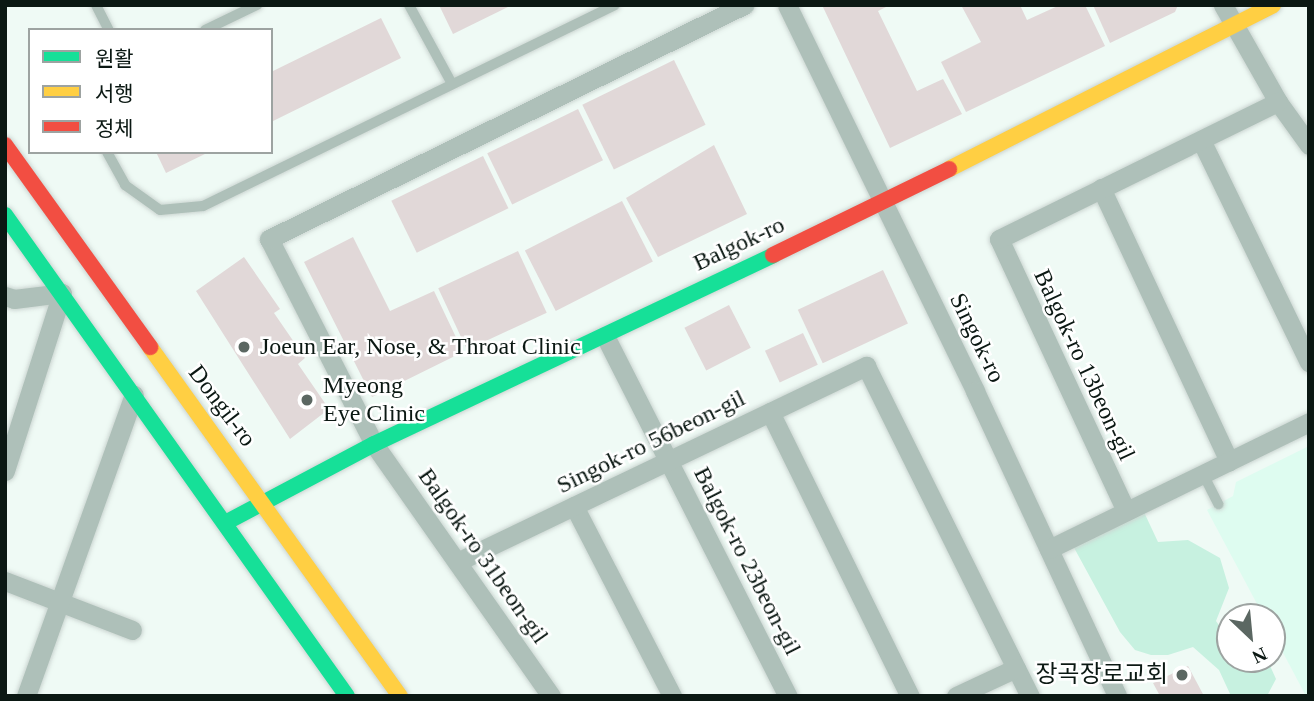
<!DOCTYPE html>
<meta charset="utf-8">
<style>
body{margin:0}
#map{position:relative;width:1314px;height:701px;overflow:hidden;background:#effaf5;font-family:"Times New Roman","Noto Sans KR",serif}
div>[style]{position:absolute}
.built>*{inset:0;background:#defcf0}
.green>*{inset:0;background:#c7f1e0}
.building>*{inset:0;background:#e1d8d8;transform-origin:0 0}
.roads{filter:drop-shadow(0 0 2px #cbd5d1) drop-shadow(0 0 2px #cbd5d1)}
.lane>*{height:10px;margin:-5px;padding:0 5px;transform-origin:5px;border-radius:5px;background:#aec0b9}
.street>*{height:19px;margin:-9.5px;padding:0 9.5px;transform-origin:9.5px;border-radius:9.5px;background:#aec0b9}
.fast>*{height:16px;margin:-8px;padding:0 8px;transform-origin:8px;border-radius:8px;background:#16e098}
.slow>*{height:16px;margin:-8px;padding:0 8px;transform-origin:8px;border-radius:8px;background:#ffcf43}
.jam>*{height:16px;margin:-8px;padding:0 8px;transform-origin:8px;border-radius:8px;background:#f24e42}
.dots>*{width:19px;height:19px;translate:-50% -50%;box-sizing:border-box;border:4px solid #fff;border-radius:50%}
span{translate:-50% -50%;white-space:nowrap;text-align:center;line-height:1.15;-webkit-text-stroke:5px #fff;paint-order:stroke}
.street-label{font-size:24px;color:#0b1813}
.poi-label{font-size:24px;color:#0b1813}
.left{translate:0 -50%;text-align:left}
.right{translate:-100% -50%;text-align:right}
.frame{position:absolute;inset:0;border:7px solid #0b1813;pointer-events:none}
.legend{position:absolute;left:28px;top:28px;width:245px;height:126px;box-sizing:border-box;background:#fff;border:2px solid #9da3a1;margin:0;padding:9px 12px;list-style:none;font-size:21px;color:#0b1813}
.legend li{display:flex;align-items:center;gap:14px;height:35px}
.legend b{width:35px;border:2px solid #9da3a1}
.north{position:absolute;left:1216px;top:603px;width:70px;height:70px;box-sizing:border-box;background:#fff;border:2px solid #9da3a1;border-radius:50%;rotate:154deg;font-size:19px;font-weight:700;line-height:28px;text-align:center;color:#0b1813}
.north::after{content:'';display:block;margin:auto;width:24px;height:32px;background:#5b6762;clip-path:polygon(50% 0,100% 100%,50% 72%,0 100%)}
</style>
<div id="map">
<div class="built">
<div style="clip-path:polygon(1309px 446px,1309px 696px,1306px 696px,1272px 632px,1272px 617px,1264px 617px,1207px 510px,1233px 496px,1236px 482px)"></div>
</div>
<div class="green">
<div style="clip-path:polygon(1143px 510px,1158px 542px,1188px 540px,1220px 558px,1229px 588px,1216px 621px,1230px 641px,1230px 659px,1267px 659px,1276px 679px,1267px 696px,1231px 696px,1219px 670px,1193px 647px,1168px 655px,1151px 655px,1135px 650px,1120px 632px,1072px 544px)"></div>
</div>
<div class="building">
<div style="clip-path:polygon(439px 5px,512px 5px,453px 34px)"></div>
<div style="clip-path:polygon(822px 5px,890px 5px,878px 11px,917px 91px,943px 79px,962px 114px,890px 148px)"></div>
<div style="clip-path:polygon(961px 5px,1020px 5px,1027px 20px,1060px 5px,1085px 5px,1105px 46px,966px 112px,941px 62px,981px 42px)"></div>
<div style="clip-path:polygon(1093px 5px,1178px 5px,1175px 12px,1110px 43px)"></div>
<div style="clip-path:polygon(381px 18px,401px 58px,271px 122px,271px 72px)"></div>
<div style="left:674px;top:60px;width:72px;height:102px;rotate:64deg"></div>
<div style="left:578px;top:109px;width:57px;height:101px;rotate:64deg"></div>
<div style="clip-path:polygon(714px 145px,747px 214px,658px 257px,626px 198px)"></div>
<div style="clip-path:polygon(156px 152px,209px 152px,166px 173px)"></div>
<div style="left:483px;top:156px;width:58px;height:102px;rotate:64deg"></div>
<div style="left:622px;top:201px;width:68px;height:109px;rotate:63deg"></div>
<div style="clip-path:polygon(353px 237px,390px 311px,434px 291px,463px 352px,372px 397px,304px 262px)"></div>
<div style="left:518px;top:251px;width:68px;height:88px;rotate:65deg"></div>
<div style="clip-path:polygon(244px 257px,280px 309px,274px 313px,305px 358px,298px 364px,329px 409px,290px 439px,196px 291px)"></div>
<div style="left:883px;top:270px;width:59px;height:94px;rotate:65deg"></div>
<div style="left:729px;top:305px;width:48px;height:50px;rotate:63deg"></div>
<div style="left:803px;top:333px;width:35px;height:42px;rotate:65deg"></div>
<div style="clip-path:polygon(1188px 666px,1204px 696px,1160px 696px,1153px 683px)"></div>
</div>
<div class="roads">
<div class="lane">
<div style="left:96px;top:5px;width:28px;rotate:63deg"></div>
<div style="left:409px;top:5px;width:90px;rotate:61.4deg"></div>
<div style="left:205px;top:30px;width:58px;rotate:-25.7deg"></div>
<div style="left:107px;top:152px;width:38px;rotate:61deg"></div>
<div style="left:125px;top:185px;width:43px;rotate:35.5deg"></div>
<div style="left:160px;top:210px;width:43px;rotate:-5.3deg"></div>
<div style="left:203px;top:206px;width:458px;rotate:-26deg"></div>
<div style="left:1203px;top:474px;width:34px;rotate:63deg"></div>
</div>
<div class="street">
<div style="left:787px;top:5px;width:429px;rotate:64deg"></div>
<div style="left:975px;top:391px;width:336px;rotate:65deg"></div>
<div style="left:1223px;top:5px;width:112px;rotate:60.4deg"></div>
<div style="left:1278px;top:102px;width:53px;rotate:54.2deg"></div>
<div style="left:1201px;top:140px;width:247px;rotate:64.1deg"></div>
<div style="left:1101px;top:188px;width:302px;rotate:64.9deg"></div>
<div style="left:5px;top:296px;width:9px;rotate:18deg"></div>
<div style="left:14px;top:299px;width:48px;rotate:-7.1deg"></div>
<div style="left:62px;top:293px;width:187px;rotate:107.8deg"></div>
<div style="left:605px;top:336px;width:404px;rotate:63.1deg"></div>
<div style="left:770px;top:412px;width:317px;rotate:63.8deg"></div>
<div style="left:574px;top:506px;width:214px;rotate:62.7deg"></div>
<div style="left:1126px;top:511px;width:300px;rotate:-115deg"></div>
<div style="left:999px;top:239px;width:311px;rotate:-26.2deg"></div>
<div style="left:1049px;top:549px;width:289px;rotate:-26deg"></div>
<div style="left:457px;top:562px;width:454px;rotate:-25.6deg"></div>
<div style="left:866px;top:366px;width:369px;rotate:63.6deg"></div>
<div style="left:5px;top:581px;width:136px;rotate:21.1deg"></div>
<div style="left:26px;top:696px;width:320px;rotate:-70.3deg"></div>
<div style="left:551px;top:696px;width:308px;rotate:-125.1deg"></div>
<div style="left:374px;top:444px;width:230px;rotate:-117.1deg"></div>
<div style="left:269px;top:239px;width:530px;rotate:-26.23deg"></div>
<div style="left:956px;top:696px;width:66px;rotate:-25deg"></div>
</div>
<div class="fast">
<div style="left:5px;top:215px;width:590px;rotate:54.59deg"></div>
<div style="left:225px;top:523px;width:169px;rotate:-27.9deg"></div>
<div style="left:374px;top:444px;width:441px;rotate:-25.3deg"></div>
</div>
<div class="slow">
<div style="left:949px;top:169px;width:363px;rotate:-26.8deg"></div>
<div style="left:150px;top:347px;width:429px;rotate:54.4deg"></div>
</div>
<div class="jam">
<div style="left:5px;top:145px;width:249px;rotate:54.3deg"></div>
<div style="left:773px;top:255px;width:196px;rotate:-26deg"></div>
</div>
</div>
<div class="dots">
<div style="left:244px;top:347px;background:#5b6762"></div>
<div style="left:307px;top:400px;background:#5b6762"></div>
<div style="left:1182px;top:675px;background:#5b6762"></div>
</div>
<div class="street-label">
<span style="left:739px;top:244px;rotate:-25deg">Balgok-ro</span>
<span style="left:977px;top:338px;rotate:64deg">Singok-ro</span>
<span style="left:1084px;top:365px;rotate:65deg">Balgok-ro 13beon-gil</span>
<span style="left:222px;top:406px;rotate:53deg">Dongil-ro</span>
<span style="left:651px;top:442px;rotate:-26deg">Singok-ro 56beon-gil</span>
<span style="left:483px;top:556px;rotate:55deg">Balgok-ro 31beon-gil</span>
<span style="left:747px;top:561px;rotate:63deg">Balgok-ro 23beon-gil</span>
</div>
<div class="poi-label">
<span class="left" style="left:260px;top:347px">Joeun Ear, Nose, &amp; Throat Clinic</span>
<span class="left" style="left:323px;top:400px">Myeong<br>Eye Clinic</span>
<span class="right" style="left:1168px;top:675px">장곡장로교회</span>
</div>
<div class="frame"></div>
<ul class="legend">
<li><b style="height:9px;background:#16e098"></b>원활</li>
<li><b style="height:9px;background:#ffcf43"></b>서행</li>
<li><b style="height:9px;background:#f24e42"></b>정체</li>
</ul>
<div class="north">N</div>
</div>
